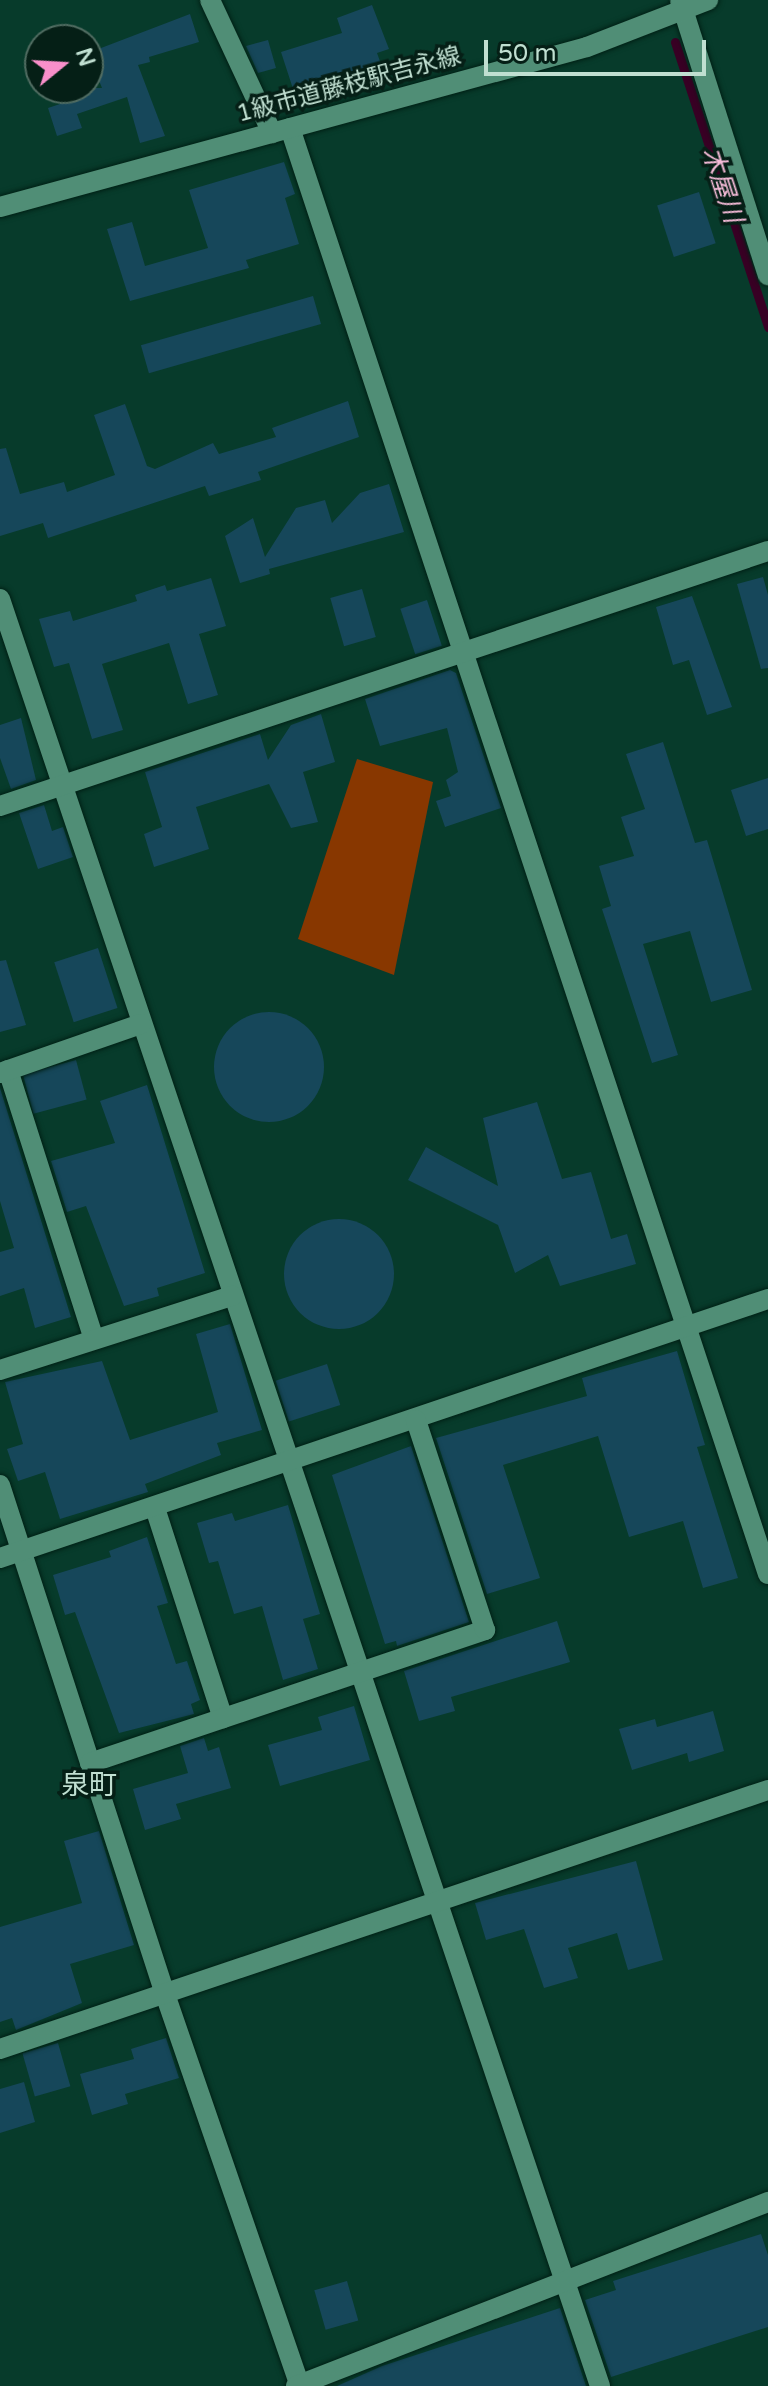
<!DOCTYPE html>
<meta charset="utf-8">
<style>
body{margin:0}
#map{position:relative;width:768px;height:2386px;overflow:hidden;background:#073b2b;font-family:"Varela Round","Noto Sans JP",sans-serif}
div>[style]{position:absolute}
.green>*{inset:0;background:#883700}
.stream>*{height:9px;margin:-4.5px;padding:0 4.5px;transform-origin:4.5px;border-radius:4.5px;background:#380024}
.building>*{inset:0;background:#16475a;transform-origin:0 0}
.round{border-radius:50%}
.roads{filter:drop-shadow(0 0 2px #002015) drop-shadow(0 0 2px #002015)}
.street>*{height:20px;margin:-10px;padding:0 10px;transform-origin:10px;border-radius:10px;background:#508e76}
.secondary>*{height:20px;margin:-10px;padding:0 10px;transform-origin:10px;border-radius:10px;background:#508e76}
span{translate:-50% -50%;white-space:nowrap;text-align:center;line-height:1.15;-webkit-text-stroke:7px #051f16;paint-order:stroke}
.street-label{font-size:24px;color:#c0dfd1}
.water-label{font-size:26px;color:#f5bbd8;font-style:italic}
.quarter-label{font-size:28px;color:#c0dfd1}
.north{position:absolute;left:24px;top:24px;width:80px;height:80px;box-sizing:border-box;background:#051f16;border:2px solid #506c61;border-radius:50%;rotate:72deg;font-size:22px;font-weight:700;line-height:32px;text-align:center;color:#c0dfd1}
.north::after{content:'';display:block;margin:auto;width:28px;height:36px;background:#f98fca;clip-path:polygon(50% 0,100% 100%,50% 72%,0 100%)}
.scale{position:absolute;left:484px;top:40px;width:222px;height:36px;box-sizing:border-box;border:4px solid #c0dfd1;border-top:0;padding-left:10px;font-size:24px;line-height:28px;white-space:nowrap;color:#c0dfd1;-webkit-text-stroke:6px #051f16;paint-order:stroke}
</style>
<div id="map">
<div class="green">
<div style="clip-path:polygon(357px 759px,433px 782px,394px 975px,298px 939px)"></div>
</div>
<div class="stream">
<div style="left:675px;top:42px;width:300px;rotate:71.9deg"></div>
</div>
<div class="building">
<div style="clip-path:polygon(372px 5px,389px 49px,377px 53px,381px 64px,295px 95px,281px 52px,342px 33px,337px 18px)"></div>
<div style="clip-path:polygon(190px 14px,199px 42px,149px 57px,150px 62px,138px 65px,165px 136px,140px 143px,127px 97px,77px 114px,82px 128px,57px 136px,48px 108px,60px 104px,55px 88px,102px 88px,88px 53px)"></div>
<div style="clip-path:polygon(268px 40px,276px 68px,258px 73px,246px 46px)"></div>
<div style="clip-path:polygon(284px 162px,295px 194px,285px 198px,299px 244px,246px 260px,249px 268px,130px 301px,107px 229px,132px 222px,145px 266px,208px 248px,189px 190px)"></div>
<div style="left:699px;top:192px;width:54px;height:44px;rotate:72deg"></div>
<div style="left:313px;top:296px;width:29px;height:179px;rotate:74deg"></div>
<div style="clip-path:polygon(348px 401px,359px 437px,258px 472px,261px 480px,209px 496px,205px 486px,48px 538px,43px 523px,0 536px,0 449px,6px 448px,20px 494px,64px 482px,67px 492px,115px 475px,94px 415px,125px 404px,147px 466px,155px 469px,213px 443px,219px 454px,276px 437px,272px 428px)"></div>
<div style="clip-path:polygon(389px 484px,404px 532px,269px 569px,270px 574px,240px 583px,225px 536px,253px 518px,265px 557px,296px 508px,325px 500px,332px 523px,360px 493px)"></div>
<div style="clip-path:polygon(763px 577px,768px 595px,768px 668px,761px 669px,737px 584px)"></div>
<div style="clip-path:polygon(211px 578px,226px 626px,199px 634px,218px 695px,188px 704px,169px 643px,102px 664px,123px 730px,92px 739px,69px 663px,54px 667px,39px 619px,70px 611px,73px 621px,137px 601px,135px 595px,165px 585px,167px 591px)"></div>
<div style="left:362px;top:589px;width:50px;height:33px;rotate:74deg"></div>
<div style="clip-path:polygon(692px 596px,732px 707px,707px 715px,689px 660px,673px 665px,656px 607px)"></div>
<div style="left:427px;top:600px;width:48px;height:28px;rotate:72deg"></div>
<div style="clip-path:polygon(450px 670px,456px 673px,501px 808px,445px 827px,436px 801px,451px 796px,446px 780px,458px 772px,447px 728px,380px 746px,365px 699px)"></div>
<div style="clip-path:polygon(321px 714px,335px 762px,303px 772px,318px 822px,291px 828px,269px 784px,196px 807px,209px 849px,154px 867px,144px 834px,162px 827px,145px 772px,260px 734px,268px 760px,291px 725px)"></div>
<div style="clip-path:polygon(21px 718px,36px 780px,11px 789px,0 758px,0 725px)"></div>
<div style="clip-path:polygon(663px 742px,695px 843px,707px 840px,752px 990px,711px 1002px,690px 931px,643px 944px,678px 1055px,652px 1063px,602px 909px,611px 906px,599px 866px,634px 856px,621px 817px,645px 809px,626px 754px)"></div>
<div style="clip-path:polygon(768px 778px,768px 829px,746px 836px,731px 790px)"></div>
<div style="clip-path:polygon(44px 805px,52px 831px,63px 827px,73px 857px,38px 869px,19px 813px)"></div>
<div style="left:98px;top:948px;width:63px;height:46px;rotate:72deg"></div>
<div style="clip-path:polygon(6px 960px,26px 1025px,0 1032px,0 961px)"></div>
<div class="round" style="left:214px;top:1012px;width:110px;height:110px"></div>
<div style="left:76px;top:1060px;width:41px;height:55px;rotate:75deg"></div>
<div style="clip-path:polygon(147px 1085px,205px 1273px,157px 1288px,159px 1296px,124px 1306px,86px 1206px,67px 1212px,51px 1161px,115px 1143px,100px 1101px)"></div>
<div style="clip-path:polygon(0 1088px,71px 1317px,35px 1328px,24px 1288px,0 1296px,0 1252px,14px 1248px,0 1201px)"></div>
<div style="clip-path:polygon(537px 1102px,562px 1179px,591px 1172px,611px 1239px,627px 1234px,636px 1264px,560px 1286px,548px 1255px,515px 1273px,498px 1225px,408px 1180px,426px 1147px,498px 1186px,483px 1118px)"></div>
<div class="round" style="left:284px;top:1219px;width:110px;height:110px"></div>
<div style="clip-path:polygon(230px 1324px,262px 1430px,217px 1443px,221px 1455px,145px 1484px,148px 1492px,60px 1519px,45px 1472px,18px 1481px,7px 1449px,23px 1444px,5px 1382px,102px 1361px,130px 1440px,218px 1412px,196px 1334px)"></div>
<div style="clip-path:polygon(677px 1351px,705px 1445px,697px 1447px,738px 1578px,703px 1588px,683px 1521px,629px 1537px,598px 1436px,503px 1465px,540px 1578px,487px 1594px,436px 1438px,587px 1396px,582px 1378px)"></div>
<div style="left:327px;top:1364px;width:43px;height:54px;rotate:72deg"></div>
<div style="clip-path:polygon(411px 1446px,469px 1622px,397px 1646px,396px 1641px,385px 1644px,332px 1475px)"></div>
<div style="clip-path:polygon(288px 1505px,320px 1614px,303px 1619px,318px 1669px,283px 1680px,262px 1606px,234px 1614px,218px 1561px,209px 1563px,197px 1523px,232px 1513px,235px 1521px)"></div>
<div style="clip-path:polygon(147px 1537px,168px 1603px,157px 1606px,174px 1658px,176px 1664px,187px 1661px,200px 1700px,191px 1704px,194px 1714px,119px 1733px,75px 1612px,65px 1615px,53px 1575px,111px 1557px,109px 1551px)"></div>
<div style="clip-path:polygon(557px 1621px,570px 1662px,451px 1697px,455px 1711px,419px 1721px,404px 1671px)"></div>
<div style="clip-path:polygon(354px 1706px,370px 1760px,280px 1786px,268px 1745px,322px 1730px,318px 1717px)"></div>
<div style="clip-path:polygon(713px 1711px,724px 1751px,689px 1762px,687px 1753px,632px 1770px,619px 1729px,655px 1719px,657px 1727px)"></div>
<div style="clip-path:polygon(204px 1738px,208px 1751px,219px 1747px,231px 1788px,176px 1804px,181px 1819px,145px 1830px,133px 1789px,188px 1773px,180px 1746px)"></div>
<div style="clip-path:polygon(99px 1831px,134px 1945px,70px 1964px,82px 2003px,16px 2030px,12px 2018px,0 2022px,0 1927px,82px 1903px,64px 1841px)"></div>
<div style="clip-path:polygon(636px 1861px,663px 1960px,628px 1970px,617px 1933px,568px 1948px,578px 1978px,544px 1988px,524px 1929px,486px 1940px,475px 1903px)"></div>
<div style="clip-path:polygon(166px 2038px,179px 2078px,125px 2094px,128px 2104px,92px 2115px,80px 2074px,134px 2059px,131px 2049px)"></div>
<div style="left:58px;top:2043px;width:45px;height:37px;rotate:74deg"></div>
<div style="clip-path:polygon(24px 2082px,35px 2122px,0 2133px,0 2089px)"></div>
<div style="clip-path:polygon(761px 2234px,768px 2255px,768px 2327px,611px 2377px,585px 2300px,616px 2290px,613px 2281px)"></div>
<div style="left:347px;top:2281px;width:41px;height:34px;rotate:74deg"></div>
<div style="clip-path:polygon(560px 2308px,586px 2386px,337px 2386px,382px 2366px)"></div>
</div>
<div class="roads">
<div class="street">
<div style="left:210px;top:0;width:147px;rotate:65deg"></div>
<div style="left:680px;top:0;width:289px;rotate:72.3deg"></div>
<div style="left:290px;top:128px;width:1523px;rotate:71.71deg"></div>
<div style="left:0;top:599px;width:1885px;rotate:71.44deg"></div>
<div style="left:0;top:806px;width:809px;rotate:-18.37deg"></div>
<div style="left:8px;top:1070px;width:282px;rotate:72.3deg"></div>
<div style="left:0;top:1073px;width:149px;rotate:-19.2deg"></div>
<div style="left:0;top:1370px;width:244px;rotate:-17.7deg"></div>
<div style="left:0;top:1485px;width:535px;rotate:72.04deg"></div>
<div style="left:165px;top:1994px;width:415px;rotate:71deg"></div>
<div style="left:155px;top:1508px;width:221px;rotate:72.1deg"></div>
<div style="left:0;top:1558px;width:810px;rotate:-18.64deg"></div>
<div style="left:90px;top:1763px;width:417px;rotate:-18.6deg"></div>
<div style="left:485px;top:1630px;width:221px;rotate:-108.2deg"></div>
<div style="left:0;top:2049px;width:810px;rotate:-18.64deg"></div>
<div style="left:296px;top:2386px;width:507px;rotate:-21.3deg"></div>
</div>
<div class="secondary">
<div style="left:0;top:207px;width:608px;rotate:-15.25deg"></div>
<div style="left:587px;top:47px;width:130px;rotate:-21.2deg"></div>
</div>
</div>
<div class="street-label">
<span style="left:349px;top:85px;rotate:-15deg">1級市道藤枝駅吉永線</span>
</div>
<div class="water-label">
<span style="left:722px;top:185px;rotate:72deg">木屋川</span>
</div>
<div class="quarter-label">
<span style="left:89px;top:1785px">泉町</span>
</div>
<div class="north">N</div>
<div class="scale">50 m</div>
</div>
